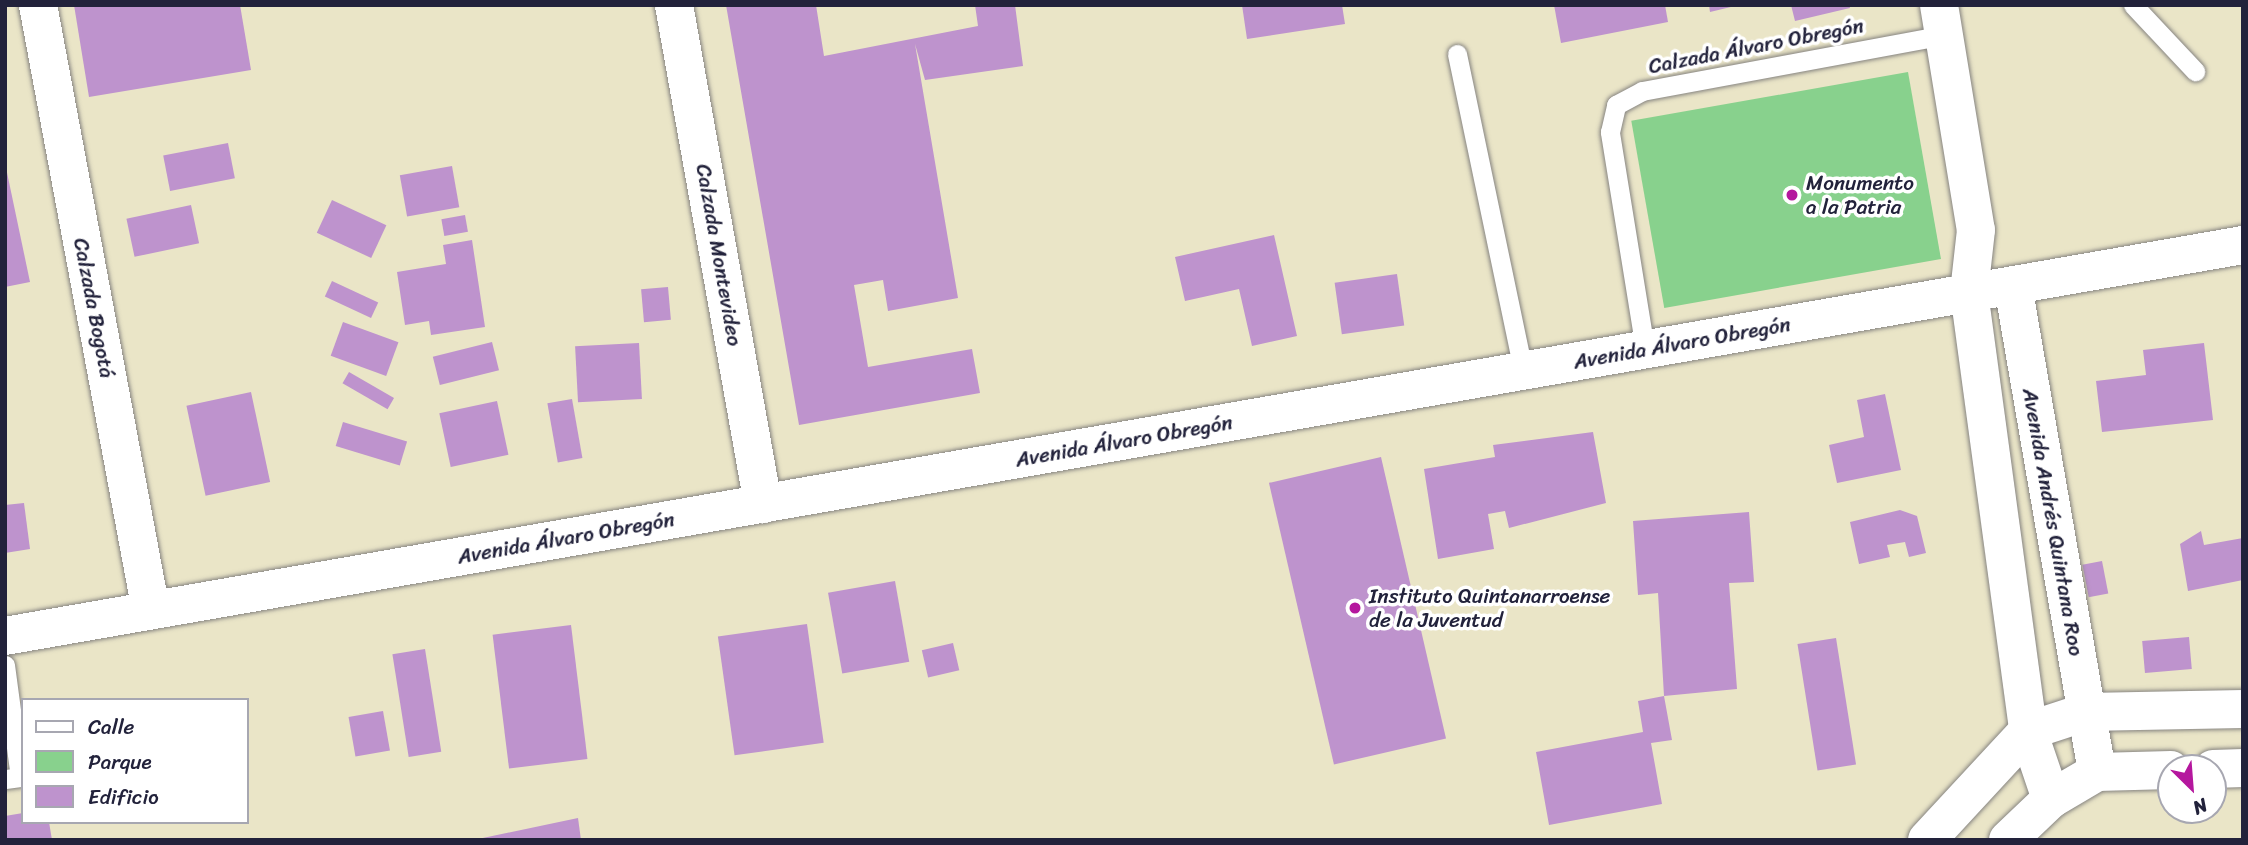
<!DOCTYPE html>
<meta charset="utf-8">
<style>
body{margin:0}
#map{position:relative;width:2248px;height:845px;overflow:hidden;background:#eae5c7;font-family:Sriracha,sans-serif}
div>[style]{position:absolute}
.green>*{inset:0;background:#88d18d;transform-origin:0 0}
.building>*{inset:0;background:#be93cd;transform-origin:0 0}
.roads{filter:drop-shadow(0 0 2px #868481) drop-shadow(0 0 2px #868481)}
.lane>*{height:19px;margin:-9.5px;padding:0 9.5px;transform-origin:9.5px;border-radius:9.5px;background:#fff}
.street>*{height:38px;margin:-19px;padding:0 19px;transform-origin:19px;border-radius:19px;background:#fff}
.secondary>*{height:38px;margin:-19px;padding:0 19px;transform-origin:19px;border-radius:19px;background:#fff}
.primary>*{height:38px;margin:-19px;padding:0 19px;transform-origin:19px;border-radius:19px;background:#fff}
.dots>*{width:19px;height:19px;translate:-50% -50%;box-sizing:border-box;border:4px solid #fff;border-radius:50%}
span{translate:-50% -50%;white-space:nowrap;text-align:center;line-height:1.15;-webkit-text-stroke:7px #fff;paint-order:stroke}
.street-label{font-size:21px;color:#22223b}
.poi-label{font-size:21px;color:#22223b}
.left{translate:0 -50%;text-align:left}
.frame{position:absolute;inset:0;border:7px solid #22223b;pointer-events:none}
.legend{position:absolute;left:21px;top:698px;width:228px;height:126px;box-sizing:border-box;background:#fff;border:2px solid #a7a7b1;margin:0;padding:9px 12px;list-style:none;font-size:21px;color:#22223b}
.legend li{display:flex;align-items:center;gap:14px;height:35px}
.legend b{width:35px;border:2px solid #a7a7b1}
.north{position:absolute;left:2157px;top:754px;width:70px;height:70px;box-sizing:border-box;background:#fff;border:2px solid #a7a7b1;border-radius:50%;rotate:155deg;font-size:19px;font-weight:700;line-height:28px;text-align:center;color:#22223b}
.north::after{content:'';display:block;margin:auto;width:24px;height:32px;background:#b5179e;clip-path:polygon(50% 0,100% 100%,50% 72%,0 100%)}
</style>
<div id="map">
<div class="green">
<div style="left:1908px;top:72px;width:190px;height:281px;rotate:80deg"></div>
</div>
<div class="building">
<div style="clip-path:polygon(74px 5px,240px 5px,251px 70px,89px 97px)"></div>
<div style="clip-path:polygon(726px 5px,816px 5px,824px 56px,978px 26px,975px 5px,1015px 5px,1023px 66px,925px 80px,915px 44px,958px 298px,888px 311px,883px 280px,854px 285px,868px 367px,972px 349px,980px 393px,799px 425px)"></div>
<div style="clip-path:polygon(1242px 5px,1342px 5px,1345px 24px,1247px 39px)"></div>
<div style="clip-path:polygon(1554px 5px,1665px 5px,1668px 22px,1561px 43px)"></div>
<div style="clip-path:polygon(1709px 5px,1735px 5px,1735px 6px,1710px 12px)"></div>
<div style="clip-path:polygon(1791px 5px,1849px 5px,1850px 8px,1795px 21px)"></div>
<div style="left:228px;top:143px;width:36px;height:66px;rotate:79deg"></div>
<div style="clip-path:polygon(5px 163px,30px 282px,5px 287px)"></div>
<div style="left:452px;top:166px;width:42px;height:53px;rotate:80deg"></div>
<div style="left:332px;top:200px;width:60px;height:36px;rotate:25deg"></div>
<div style="left:191px;top:205px;width:39px;height:66px;rotate:78deg"></div>
<div style="left:465px;top:215px;width:17px;height:24px;rotate:80deg"></div>
<div style="clip-path:polygon(1274px 235px,1297px 336px,1252px 346px,1239px 289px,1185px 301px,1175px 257px)"></div>
<div style="clip-path:polygon(472px 240px,485px 327px,431px 335px,429px 321px,405px 325px,397px 272px,446px 264px,443px 245px)"></div>
<div style="left:1397px;top:274px;width:52px;height:63px;rotate:82deg"></div>
<div style="left:332px;top:281px;width:51px;height:17px;rotate:25deg"></div>
<div style="left:668px;top:287px;width:33px;height:27px;rotate:85deg"></div>
<div style="left:343px;top:322px;width:59px;height:36px;rotate:20deg"></div>
<div style="left:492px;top:342px;width:29px;height:61px;rotate:76deg"></div>
<div style="left:639px;top:343px;width:56px;height:64px;rotate:87deg"></div>
<div style="clip-path:polygon(2204px 343px,2213px 420px,2102px 432px,2096px 381px,2146px 375px,2143px 350px)"></div>
<div style="left:349px;top:372px;width:52px;height:13px;rotate:30deg"></div>
<div style="left:251px;top:392px;width:92px;height:66px;rotate:78deg"></div>
<div style="clip-path:polygon(1885px 394px,1901px 470px,1837px 483px,1829px 445px,1864px 437px,1857px 400px)"></div>
<div style="left:572px;top:399px;width:60px;height:25px;rotate:80deg"></div>
<div style="left:497px;top:401px;width:55px;height:59px;rotate:78deg"></div>
<div style="left:343px;top:422px;width:67px;height:25px;rotate:17deg"></div>
<div style="clip-path:polygon(1593px 432px,1606px 503px,1509px 528px,1505px 511px,1488px 514px,1494px 549px,1438px 559px,1424px 469px,1495px 457px,1493px 445px)"></div>
<div style="left:1381px;top:457px;width:289px;height:115px;rotate:77deg"></div>
<div style="clip-path:polygon(24px 503px,30px 549px,5px 553px,5px 505px)"></div>
<div style="clip-path:polygon(1900px 510px,1917px 516px,1926px 553px,1909px 557px,1905px 542px,1887px 545px,1890px 557px,1859px 564px,1850px 522px)"></div>
<div style="clip-path:polygon(1749px 512px,1754px 582px,1729px 583px,1737px 689px,1664px 696px,1658px 593px,1638px 595px,1633px 521px)"></div>
<div style="clip-path:polygon(2201px 531px,2204px 545px,2243px 538px,2243px 580px,2188px 591px,2180px 544px)"></div>
<div style="left:2102px;top:561px;width:33px;height:20px;rotate:79deg"></div>
<div style="left:895px;top:581px;width:82px;height:68px;rotate:80deg"></div>
<div style="left:807px;top:624px;width:120px;height:90px;rotate:82deg"></div>
<div style="left:571px;top:625px;width:135px;height:79px;rotate:83deg"></div>
<div style="left:2189px;top:637px;width:32px;height:47px;rotate:85deg"></div>
<div style="left:1836px;top:638px;width:128px;height:39px;rotate:81deg"></div>
<div style="left:953px;top:643px;width:28px;height:32px;rotate:77deg"></div>
<div style="left:425px;top:649px;width:104px;height:33px;rotate:81deg"></div>
<div style="clip-path:polygon(1664px 696px,1672px 740px,1651px 743px,1662px 804px,1549px 825px,1536px 752px,1643px 732px,1638px 701px)"></div>
<div style="left:383px;top:711px;width:40px;height:35px;rotate:80deg"></div>
<div style="clip-path:polygon(23px 813px,23px 822px,49px 822px,52px 840px,5px 840px,5px 816px)"></div>
<div style="clip-path:polygon(578px 818px,581px 840px,478px 840px,478px 839px)"></div>
</div>
<div class="roads">
<div class="lane">
<div style="left:2133px;top:5px;width:91px;rotate:46.8deg"></div>
<div style="left:1457px;top:54px;width:324px;rotate:78.2deg"></div>
<div style="left:1645px;top:349px;width:220px;rotate:-99.2deg"></div>
<div style="left:1610px;top:132px;width:28px;rotate:-77deg"></div>
<div style="left:1616px;top:105px;width:30px;rotate:-28deg"></div>
<div style="left:1642px;top:91px;width:307px;rotate:-10.5deg"></div>
<div style="left:5px;top:665px;width:113px;rotate:82.4deg"></div>
<div style="left:20px;top:777px;width:15px;rotate:172deg"></div>
</div>
<div class="street">
<div style="left:38px;top:5px;width:616px;rotate:79.44deg"></div>
<div style="left:674px;top:5px;width:507px;rotate:79.89deg"></div>
<div style="left:1939px;top:5px;width:228px;rotate:80.7deg"></div>
<div style="left:1976px;top:230px;width:62px;rotate:96.4deg"></div>
<div style="left:2086px;top:712px;width:157px;rotate:-1.1deg"></div>
<div style="left:2213px;top:769px;width:30px;rotate:-2deg"></div>
<div style="left:2097px;top:772px;width:74px;rotate:-1.5deg"></div>
</div>
<div class="secondary">
<div style="left:1969px;top:292px;width:443px;rotate:82.3deg"></div>
<div style="left:2028px;top:731px;width:72px;rotate:71.3deg"></div>
<div style="left:1927px;top:840px;width:149px;rotate:-47.2deg"></div>
<div style="left:2028px;top:731px;width:61px;rotate:-18.1deg"></div>
<div style="left:2008px;top:840px;width:59px;rotate:-43.6deg"></div>
<div style="left:2051px;top:799px;width:53px;rotate:-30.4deg"></div>
<div style="left:2097px;top:772px;width:494px;rotate:-99.8deg"></div>
</div>
<div class="primary">
<div style="left:5px;top:636px;width:2272px;rotate:-9.91deg"></div>
</div>
</div>
<div class="dots">
<div style="left:1792px;top:195px;background:#b5179e"></div>
<div style="left:1355px;top:608px;background:#b5179e"></div>
</div>
<div class="street-label">
<span style="left:1756px;top:46px;rotate:-11deg">Calzada Álvaro Obregón</span>
<span style="left:719px;top:255px;rotate:80deg">Calzada Montevideo</span>
<span style="left:94px;top:308px;rotate:79deg">Calzada Bogotá</span>
<span style="left:1682px;top:343px;rotate:-10deg">Avenida Álvaro Obregón</span>
<span style="left:1124px;top:441px;rotate:-10deg">Avenida Álvaro Obregón</span>
<span style="left:2053px;top:522px;rotate:80deg">Avenida Andrés Quintana Roo</span>
<span style="left:566px;top:538px;rotate:-10deg">Avenida Álvaro Obregón</span>
</div>
<div class="poi-label">
<span class="left" style="left:1806px;top:195px">Monumento<br>a la Patria</span>
<span class="left" style="left:1369px;top:608px">Instituto Quintanarroense<br>de la Juventud</span>
</div>
<div class="frame"></div>
<ul class="legend">
<li><b style="height:9px;background:#fff"></b>Calle</li>
<li><b style="height:19px;background:#88d18d"></b>Parque</li>
<li><b style="height:19px;background:#be93cd"></b>Edificio</li>
</ul>
<div class="north">N</div>
</div>
